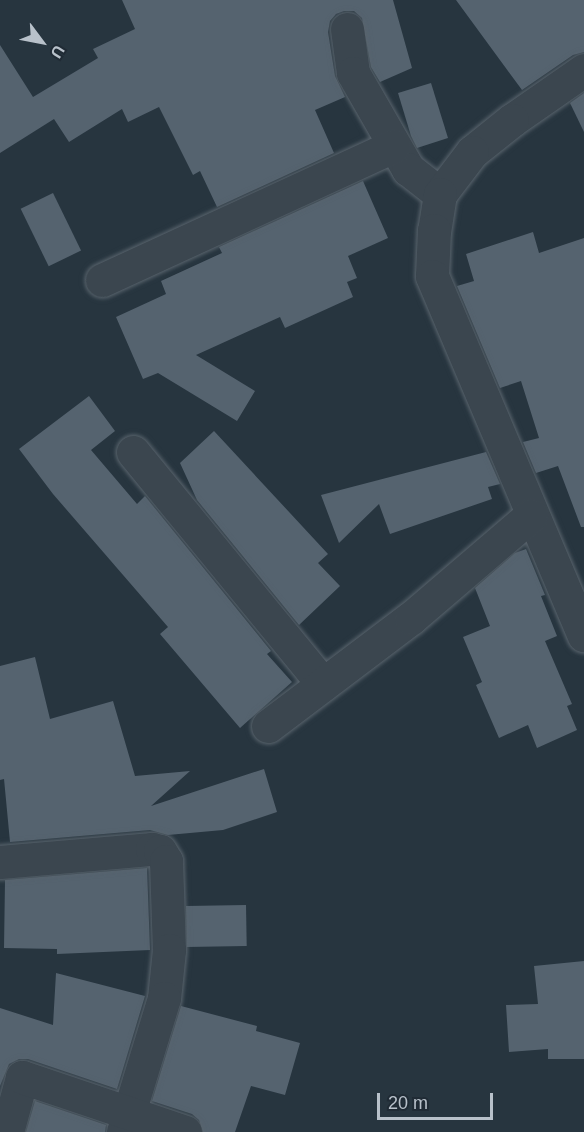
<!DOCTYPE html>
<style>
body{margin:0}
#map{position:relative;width:584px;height:1132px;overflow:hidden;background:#27353f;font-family:Arial,sans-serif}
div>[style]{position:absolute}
.building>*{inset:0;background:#55636f;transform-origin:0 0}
.roads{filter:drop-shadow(0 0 2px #59646d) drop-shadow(0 0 2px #59646d)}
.minor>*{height:33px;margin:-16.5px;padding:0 16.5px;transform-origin:16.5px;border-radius:16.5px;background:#3b464f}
span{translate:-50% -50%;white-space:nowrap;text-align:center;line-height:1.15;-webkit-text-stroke:6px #202b35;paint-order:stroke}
.north{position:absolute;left:12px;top:12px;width:60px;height:60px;-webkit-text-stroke:4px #202b35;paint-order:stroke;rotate:122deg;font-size:16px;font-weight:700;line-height:24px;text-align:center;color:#b8c1ca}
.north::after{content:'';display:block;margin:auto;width:21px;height:27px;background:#b8c1ca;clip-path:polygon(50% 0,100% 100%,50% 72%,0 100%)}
.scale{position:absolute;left:377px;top:1093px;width:116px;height:27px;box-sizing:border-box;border:3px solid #b8c1ca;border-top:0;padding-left:8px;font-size:18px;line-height:21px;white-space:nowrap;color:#b8c1ca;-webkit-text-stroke:4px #202b35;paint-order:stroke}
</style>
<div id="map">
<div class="building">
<div style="clip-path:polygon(122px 0,393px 0,412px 68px,380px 82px,371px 67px,362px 18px,354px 11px,344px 11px,336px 14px,330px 21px,328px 32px,335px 76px,345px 97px,315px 110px,334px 153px,217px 207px,200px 171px,193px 175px,159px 107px,128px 122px,122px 109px,69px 142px,54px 119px,0 153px,0 45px,33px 97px,98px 58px,93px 49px,135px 29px)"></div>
<div style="clip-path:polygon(456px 0,584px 0,584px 52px,573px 55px,522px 90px)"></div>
<div style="clip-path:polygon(431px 83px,448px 138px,417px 148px,411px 136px,398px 93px)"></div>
<div style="clip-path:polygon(584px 93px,584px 132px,570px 103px)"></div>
<div style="clip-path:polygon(363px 181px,388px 238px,348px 256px,357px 278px,347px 282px,353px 297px,285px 328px,280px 317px,196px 355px,255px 391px,237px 421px,158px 373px,143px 379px,116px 317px,166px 294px,161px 281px,222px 253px,219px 247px)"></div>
<div style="left:53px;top:193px;width:64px;height:36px;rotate:64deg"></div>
<div style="clip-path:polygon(533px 232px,539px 253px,584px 238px,584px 527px,581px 527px,558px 466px,536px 473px,523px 442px,539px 438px,521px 381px,500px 388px,457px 286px,474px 281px,466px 254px)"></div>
<div style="clip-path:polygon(89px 396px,115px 431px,91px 450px,137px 504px,145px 496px,271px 651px,267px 654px,292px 682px,240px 728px,160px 634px,168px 627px,53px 494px,19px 449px)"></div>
<div style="clip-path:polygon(214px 431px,328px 554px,318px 563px,340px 586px,299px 625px,197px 500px,180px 463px)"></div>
<div style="clip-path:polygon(486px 452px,500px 484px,488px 487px,492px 499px,390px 534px,379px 504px,339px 543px,321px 495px)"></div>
<div style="clip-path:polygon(526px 549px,545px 595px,541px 596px,557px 636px,545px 641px,572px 704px,567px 706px,577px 730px,537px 748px,528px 725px,499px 738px,476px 685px,482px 682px,463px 637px,490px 626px,475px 588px,515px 553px)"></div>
<div style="clip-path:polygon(35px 657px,50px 719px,113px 701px,135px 776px,190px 771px,151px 806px,264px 769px,277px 812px,223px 830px,168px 835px,150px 830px,10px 842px,4px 779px,0 780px,0 666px)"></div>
<div style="clip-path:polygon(147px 868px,150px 950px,57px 954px,57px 949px,4px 948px,5px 880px)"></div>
<div style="left:246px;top:905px;width:41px;height:60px;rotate:89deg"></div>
<div style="clip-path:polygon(584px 961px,584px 1059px,548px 1059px,548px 1049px,509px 1052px,506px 1005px,538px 1004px,534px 966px)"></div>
<div style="clip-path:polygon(56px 973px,145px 996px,117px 1089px,28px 1059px,19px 1059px,9px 1064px,0 1086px,0 1008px,53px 1025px)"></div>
<div style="clip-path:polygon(181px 1006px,257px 1026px,256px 1031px,300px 1043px,285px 1095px,251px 1086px,235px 1132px,203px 1132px,199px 1120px,192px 1114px,152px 1101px)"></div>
<div style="clip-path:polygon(35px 1101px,106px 1125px,105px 1132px,26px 1132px)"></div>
</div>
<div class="roads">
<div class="minor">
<div style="left:347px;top:29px;width:44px;rotate:82.2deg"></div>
<div style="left:353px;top:73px;width:111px;rotate:60.2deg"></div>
<div style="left:408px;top:169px;width:41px;rotate:38deg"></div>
<div style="left:584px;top:70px;width:88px;rotate:145.2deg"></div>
<div style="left:512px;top:120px;width:51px;rotate:141.3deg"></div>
<div style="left:472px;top:152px;width:53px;rotate:127.3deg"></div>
<div style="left:440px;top:194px;width:36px;rotate:99deg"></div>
<div style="left:434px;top:230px;width:46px;rotate:92.5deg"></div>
<div style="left:432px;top:276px;width:390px;rotate:67.1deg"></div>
<div style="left:102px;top:280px;width:321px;rotate:-24.7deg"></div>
<div style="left:133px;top:452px;width:300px;rotate:50.7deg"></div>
<div style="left:268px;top:726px;width:179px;rotate:-37.1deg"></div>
<div style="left:411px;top:618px;width:158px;rotate:-40.6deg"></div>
<div style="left:0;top:862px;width:153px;rotate:-4.9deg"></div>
<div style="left:152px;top:849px;width:8px;rotate:14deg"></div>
<div style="left:160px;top:851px;width:12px;rotate:59deg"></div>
<div style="left:166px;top:861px;width:89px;rotate:88.1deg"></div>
<div style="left:169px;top:950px;width:48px;rotate:95.9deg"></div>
<div style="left:164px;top:998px;width:140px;rotate:107deg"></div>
<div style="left:7px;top:1132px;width:57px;rotate:-74.7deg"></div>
<div style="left:22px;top:1077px;width:172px;rotate:18.6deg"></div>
</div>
</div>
<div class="north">U</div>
<div class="scale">20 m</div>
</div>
